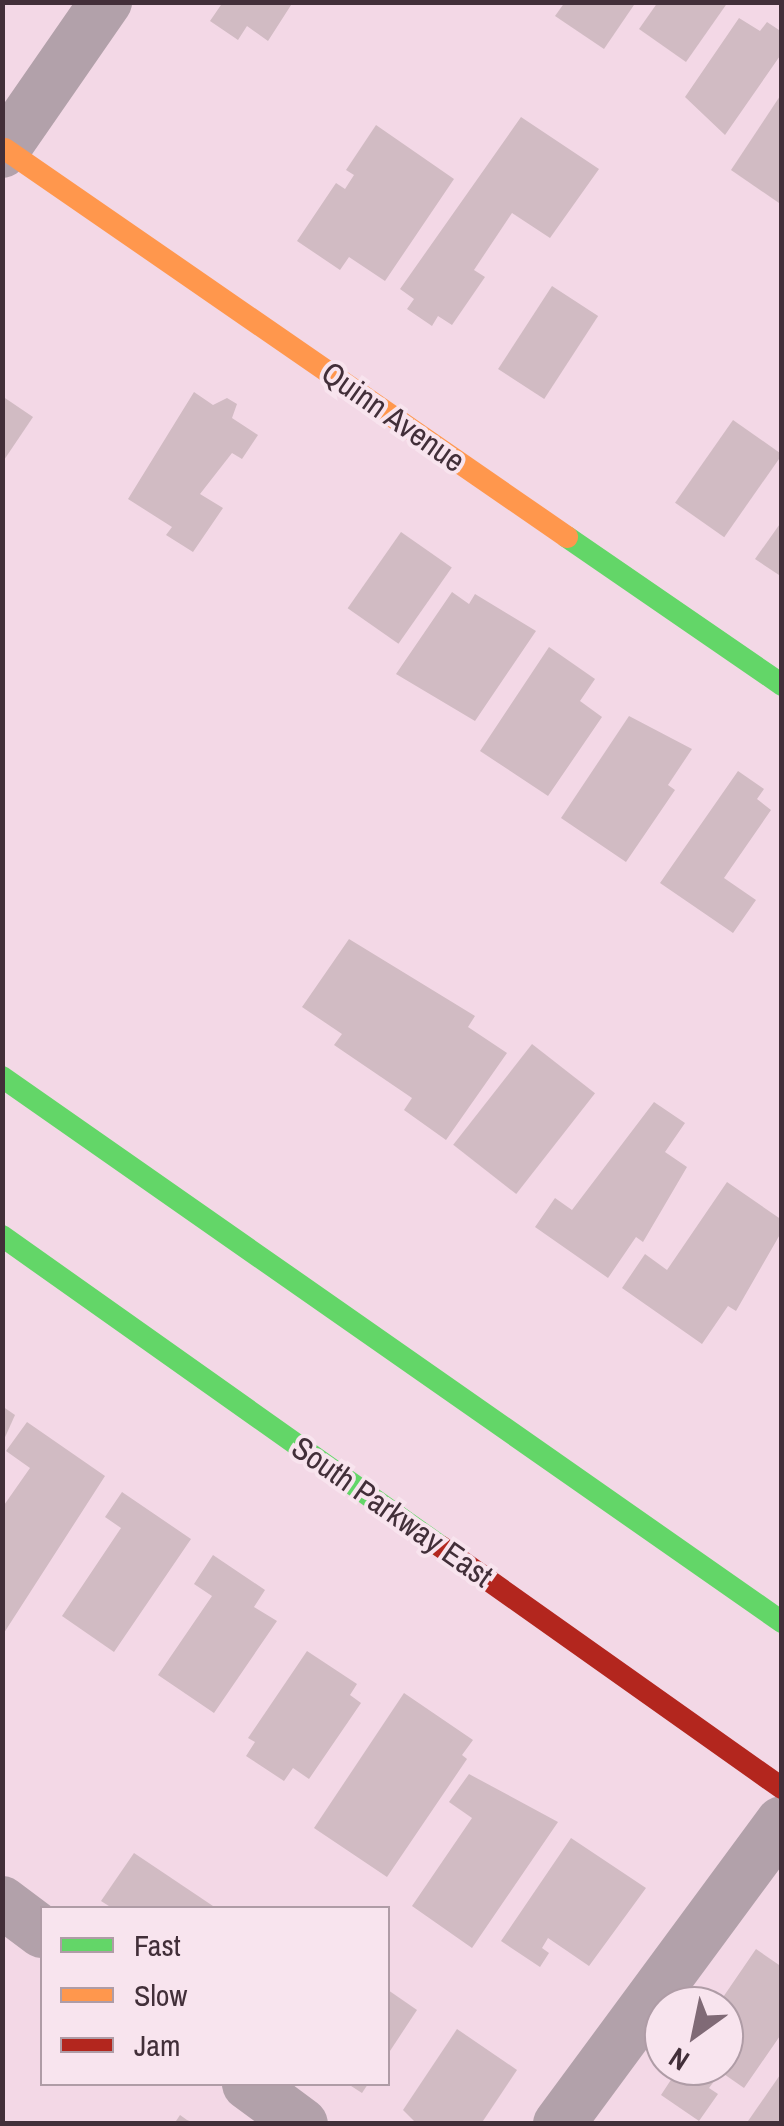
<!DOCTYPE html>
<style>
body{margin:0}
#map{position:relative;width:784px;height:2126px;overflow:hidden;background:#f3d8e6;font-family:"Archivo Narrow",sans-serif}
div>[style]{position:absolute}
.building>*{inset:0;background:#d1bbc3;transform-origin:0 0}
.street>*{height:52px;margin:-26px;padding:0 26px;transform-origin:26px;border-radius:26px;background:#b2a1aa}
.fast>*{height:22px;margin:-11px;padding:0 11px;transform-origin:11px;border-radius:11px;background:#63d668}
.slow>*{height:22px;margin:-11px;padding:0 11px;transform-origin:11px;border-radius:11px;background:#ff974d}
.jam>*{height:22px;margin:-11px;padding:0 11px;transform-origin:11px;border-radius:11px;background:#b3261e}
span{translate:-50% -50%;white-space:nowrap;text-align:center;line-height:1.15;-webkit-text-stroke:8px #f8e4ee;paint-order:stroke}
.street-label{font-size:32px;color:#422f39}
.frame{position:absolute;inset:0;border:5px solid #422f39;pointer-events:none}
.legend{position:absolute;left:40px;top:1906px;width:350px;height:180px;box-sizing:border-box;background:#f8e4ee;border:2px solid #af9ca6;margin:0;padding:12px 18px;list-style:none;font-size:30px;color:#422f39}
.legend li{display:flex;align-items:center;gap:20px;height:50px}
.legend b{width:50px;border:2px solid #af9ca6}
.north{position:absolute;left:644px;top:1986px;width:100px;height:100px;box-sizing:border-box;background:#f8e4ee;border:2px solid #af9ca6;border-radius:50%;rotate:213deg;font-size:28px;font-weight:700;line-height:40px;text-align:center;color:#422f39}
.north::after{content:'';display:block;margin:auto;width:35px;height:45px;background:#806a76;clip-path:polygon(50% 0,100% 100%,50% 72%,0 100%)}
</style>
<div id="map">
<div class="building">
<div style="clip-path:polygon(223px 2px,293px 2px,268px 41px,247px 26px,238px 40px,210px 21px)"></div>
<div style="clip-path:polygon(565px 2px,636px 2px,604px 49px,555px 16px)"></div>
<div style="clip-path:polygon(658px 2px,728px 2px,686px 62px,639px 29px)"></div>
<div style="clip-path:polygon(739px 18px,760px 31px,767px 22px,782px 32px,782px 53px,725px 135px,685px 97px)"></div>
<div style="clip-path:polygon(782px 93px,782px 199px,779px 203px,731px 170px)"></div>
<div style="clip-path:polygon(521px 117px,599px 169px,550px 238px,512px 213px,474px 270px,485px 277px,452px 325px,438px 316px,432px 326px,407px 309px,414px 299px,400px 289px)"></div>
<div style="clip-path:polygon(376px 125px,454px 179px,385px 281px,349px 257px,340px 270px,297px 241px,336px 183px,345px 189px,354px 175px,346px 170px)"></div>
<div style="left:552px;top:286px;width:55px;height:99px;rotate:33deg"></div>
<div style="clip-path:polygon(194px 392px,213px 405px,227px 398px,237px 404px,232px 418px,258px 435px,242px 459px,232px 453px,200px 494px,223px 508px,193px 552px,166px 535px,172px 527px,128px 499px)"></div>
<div style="clip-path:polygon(2px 396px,33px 417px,2px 463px)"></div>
<div style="left:733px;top:420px;width:60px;height:101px;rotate:35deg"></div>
<div style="clip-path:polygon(782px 521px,782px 577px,755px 559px)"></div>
<div style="left:401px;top:532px;width:62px;height:93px;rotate:35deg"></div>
<div style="clip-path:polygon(452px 592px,469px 604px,475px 594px,536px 631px,475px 721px,396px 674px)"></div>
<div style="clip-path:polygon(549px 647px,595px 679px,580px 701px,602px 717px,548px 796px,480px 751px)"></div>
<div style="clip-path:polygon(629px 716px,692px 749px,668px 785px,675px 790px,626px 862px,561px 818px)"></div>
<div style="clip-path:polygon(738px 771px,764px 789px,757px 799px,771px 810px,724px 878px,756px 900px,733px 933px,660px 883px)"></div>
<div style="clip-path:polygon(349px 939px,475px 1016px,468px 1027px,507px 1053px,446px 1140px,404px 1110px,412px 1098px,334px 1045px,342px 1034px,302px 1007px)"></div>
<div style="left:532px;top:1044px;width:80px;height:128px;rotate:38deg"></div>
<div style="clip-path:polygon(654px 1102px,685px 1123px,665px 1152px,687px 1167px,643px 1242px,636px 1237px,608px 1278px,535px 1227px,555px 1198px,572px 1210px)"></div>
<div style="clip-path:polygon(727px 1182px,782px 1220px,782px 1231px,736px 1311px,728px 1306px,702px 1344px,622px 1288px,645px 1254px,667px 1270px)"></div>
<div style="clip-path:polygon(2px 1406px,15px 1415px,2px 1444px)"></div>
<div style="clip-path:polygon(27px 1422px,105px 1476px,2px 1636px,2px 1508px,30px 1468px,6px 1451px)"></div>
<div style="clip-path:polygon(122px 1492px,191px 1539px,114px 1652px,62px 1616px,121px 1528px,105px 1517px)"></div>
<div style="clip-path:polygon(213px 1555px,265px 1590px,254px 1607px,277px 1621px,214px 1713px,158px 1675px,212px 1596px,194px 1584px)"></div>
<div style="clip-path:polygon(307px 1651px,357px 1684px,350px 1695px,361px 1703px,309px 1779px,293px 1768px,284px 1781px,246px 1756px,255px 1742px,248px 1738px)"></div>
<div style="clip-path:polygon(404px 1693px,473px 1740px,462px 1755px,467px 1759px,387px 1877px,314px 1828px)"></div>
<div style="clip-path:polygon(469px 1774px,558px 1822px,472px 1948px,412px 1906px,472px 1818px,449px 1802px)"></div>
<div style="clip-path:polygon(571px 1838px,646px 1888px,589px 1966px,548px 1938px,542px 1948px,549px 1953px,540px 1967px,501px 1941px)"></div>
<div style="clip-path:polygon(134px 1853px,216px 1908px,112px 1908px,101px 1901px)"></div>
<div style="clip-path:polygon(756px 1949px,782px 1967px,782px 2033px,744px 2088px,721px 2072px,709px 2088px,718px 2094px,699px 2121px,661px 2095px,680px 2066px,724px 2066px,724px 2006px,717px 2006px)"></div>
<div style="clip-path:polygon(388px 1990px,417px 2010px,388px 2054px)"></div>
<div style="clip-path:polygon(457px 2029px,517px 2070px,481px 2124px,417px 2124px,403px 2110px)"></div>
<div style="clip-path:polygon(782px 2072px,782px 2124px,746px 2124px)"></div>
<div style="clip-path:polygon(348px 2084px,368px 2084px,362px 2093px)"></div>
<div style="clip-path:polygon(180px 2115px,187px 2120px,197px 2124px,174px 2124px)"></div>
</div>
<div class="street">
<div style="left:2px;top:152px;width:183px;rotate:-55.3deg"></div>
<div style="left:2px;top:1902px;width:50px;rotate:36.9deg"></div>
<div style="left:248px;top:2084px;width:67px;rotate:36.5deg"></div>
<div style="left:559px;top:2124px;width:375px;rotate:-53.6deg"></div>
</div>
<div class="fast">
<div style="left:567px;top:537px;width:261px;rotate:34.5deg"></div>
<div style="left:2px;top:1077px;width:952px;rotate:34.94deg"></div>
<div style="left:2px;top:1236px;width:537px;rotate:35.29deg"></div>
</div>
<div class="slow">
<div style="left:5px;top:149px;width:683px;rotate:34.62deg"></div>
</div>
<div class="jam">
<div style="left:440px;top:1546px;width:419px;rotate:35.3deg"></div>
</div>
<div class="street-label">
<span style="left:393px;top:417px;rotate:35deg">Quinn Avenue</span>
<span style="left:392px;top:1512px;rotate:35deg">South Parkway East</span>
</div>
<div class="frame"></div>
<ul class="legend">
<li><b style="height:12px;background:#63d668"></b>Fast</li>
<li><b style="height:12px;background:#ff974d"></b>Slow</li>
<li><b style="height:12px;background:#b3261e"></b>Jam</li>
</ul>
<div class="north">N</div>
</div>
